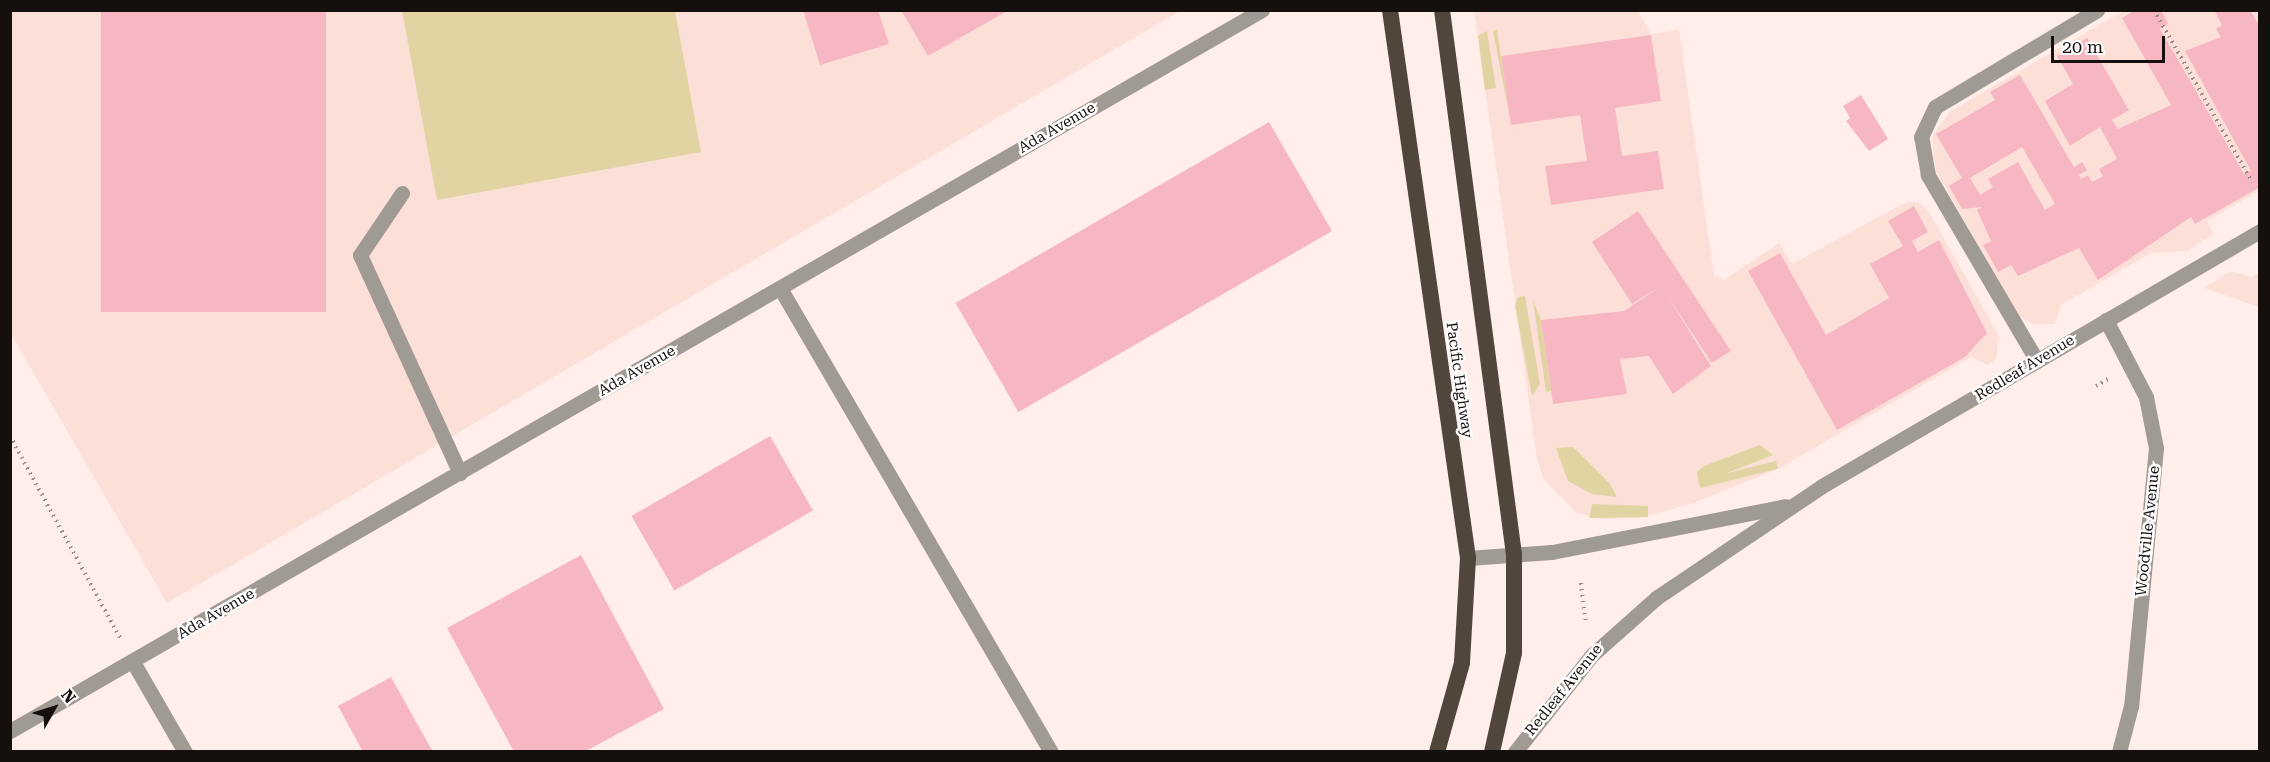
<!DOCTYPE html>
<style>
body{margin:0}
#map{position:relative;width:2270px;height:762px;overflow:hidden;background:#ffeeea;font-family:"Roboto Serif",serif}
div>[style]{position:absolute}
.built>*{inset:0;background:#fce0d8}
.green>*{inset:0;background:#e1d4a2;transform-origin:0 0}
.building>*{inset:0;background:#f7b7c2;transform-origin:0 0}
.path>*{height:4px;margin-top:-2px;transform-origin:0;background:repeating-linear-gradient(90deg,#968a87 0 1.5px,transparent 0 6px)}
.service>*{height:15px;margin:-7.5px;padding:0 7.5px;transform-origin:7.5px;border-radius:7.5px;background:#a09a94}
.minor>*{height:15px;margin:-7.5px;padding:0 7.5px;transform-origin:7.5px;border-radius:7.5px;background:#a09a94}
.tertiary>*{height:15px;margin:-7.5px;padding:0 7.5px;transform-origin:7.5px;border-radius:7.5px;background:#a09a94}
.trunk>*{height:16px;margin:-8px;padding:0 8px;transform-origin:8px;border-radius:8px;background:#50463c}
span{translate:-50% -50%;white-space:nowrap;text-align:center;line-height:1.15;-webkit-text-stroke:5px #fff;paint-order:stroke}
.street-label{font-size:15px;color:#150f0d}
.frame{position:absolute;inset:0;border:12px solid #150f0d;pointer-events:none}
.north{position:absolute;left:24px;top:678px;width:60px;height:60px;-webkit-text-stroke:4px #fff;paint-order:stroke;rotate:51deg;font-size:16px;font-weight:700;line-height:24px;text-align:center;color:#150f0d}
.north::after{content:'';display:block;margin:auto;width:21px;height:27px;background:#150f0d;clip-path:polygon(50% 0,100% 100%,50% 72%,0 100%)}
.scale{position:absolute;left:2051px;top:36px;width:114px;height:27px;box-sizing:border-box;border:3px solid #150f0d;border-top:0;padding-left:8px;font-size:18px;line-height:21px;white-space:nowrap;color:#150f0d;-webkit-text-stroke:4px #fff;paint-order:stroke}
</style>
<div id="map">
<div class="built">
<div style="clip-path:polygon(10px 11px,1180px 11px,167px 603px,11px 334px)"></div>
<div style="clip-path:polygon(1474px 11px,1638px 11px,1651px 34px,1679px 29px,1714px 275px,1724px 280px,1779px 243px,1792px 264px,1906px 202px,1918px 202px,1928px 210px,1999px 336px,1996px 359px,1987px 365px,1971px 357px,1778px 469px,1691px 504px,1639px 518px,1603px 519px,1577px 513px,1544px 480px,1537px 459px)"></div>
<div style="clip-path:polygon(2123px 11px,2259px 11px,2259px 191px,2207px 221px,2214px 234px,2187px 251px,2151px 253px,2061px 305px,2055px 324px,2032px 324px,2018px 315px,1936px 171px,1932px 137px,1949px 112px)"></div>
<div style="clip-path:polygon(2231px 271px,2252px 277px,2259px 273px,2259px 307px,2204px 288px)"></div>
</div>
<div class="green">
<div style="clip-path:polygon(402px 11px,675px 11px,701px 152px,437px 200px)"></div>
<div style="clip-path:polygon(1497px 30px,1511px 125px,1514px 140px,1493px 31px)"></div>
<div style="clip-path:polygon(1487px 31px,1496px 88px,1485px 90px,1478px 36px)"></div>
<div style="clip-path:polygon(1525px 296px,1540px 384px,1532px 396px,1515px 306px,1518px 297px)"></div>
<div style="clip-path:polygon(1533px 300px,1541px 320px,1551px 391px,1546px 392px)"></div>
<div style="clip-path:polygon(1760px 445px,1773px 455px,1699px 484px,1697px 472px,1704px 466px)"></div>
<div style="clip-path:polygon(1573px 447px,1610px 484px,1617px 497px,1592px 494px,1568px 481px,1556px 448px)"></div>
<div style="left:1776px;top:461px;width:8px;height:80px;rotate:76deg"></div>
<div style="clip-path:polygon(1592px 504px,1648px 506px,1648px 517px,1589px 518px)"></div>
</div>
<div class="building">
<div style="left:101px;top:10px;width:225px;height:302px"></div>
<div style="clip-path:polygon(803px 10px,878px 10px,889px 44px,820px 65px)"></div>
<div style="clip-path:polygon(901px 10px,1009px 10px,928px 56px)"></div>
<div style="clip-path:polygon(evenodd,2136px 10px,2161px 10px,2168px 24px,2160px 29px,2244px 174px,2251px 171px,2185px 51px,2221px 37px,2216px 29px,2222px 25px,2214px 10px,2250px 10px,2260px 27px,2260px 187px,2195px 224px,2191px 217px,2098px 280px,2079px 248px,2018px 276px,2011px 265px,1998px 272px,1983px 245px,1991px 241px,1977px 210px,1982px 207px,1962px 209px,1949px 186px,1962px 178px,1936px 134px,1995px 100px,1990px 92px,2020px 75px,2074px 167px,2082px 162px,2087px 170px,2079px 175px,2081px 179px,2088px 175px,2092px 182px,2103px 176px,2099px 169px,2117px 159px,2100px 127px,2070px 146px,2045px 101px,2073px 84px,2057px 56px,2087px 38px,2129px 110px,2112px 120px,2118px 129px,2171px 105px,2122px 18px,2136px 10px,2022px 147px,2055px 204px,2045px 210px,2018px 162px,1988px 179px,1993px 187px,1980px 195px,1970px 178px,2022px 147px)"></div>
<div style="clip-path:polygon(1651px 35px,1661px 101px,1615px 108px,1622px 156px,1658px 151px,1664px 189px,1551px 205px,1545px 166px,1587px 161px,1580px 115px,1511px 125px,1501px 56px)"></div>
<div style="clip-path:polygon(1861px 95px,1888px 139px,1869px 151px,1846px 121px,1850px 118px,1843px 106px)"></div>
<div style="left:1269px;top:122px;width:126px;height:362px;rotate:60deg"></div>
<div style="clip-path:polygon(1914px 206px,1928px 232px,1912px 241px,1918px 252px,1939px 240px,1987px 333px,1965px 357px,1837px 430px,1748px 271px,1780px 253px,1826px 335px,1889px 298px,1870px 264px,1903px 246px,1888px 221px)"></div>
<div style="clip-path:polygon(1638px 211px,1731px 351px,1712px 363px,1668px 297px,1711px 366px,1673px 394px,1649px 356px,1620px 359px,1627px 394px,1553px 404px,1541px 320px,1624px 311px,1661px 286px,1632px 304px,1592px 242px)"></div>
<div style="left:770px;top:436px;width:86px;height:160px;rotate:60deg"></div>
<div style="clip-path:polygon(581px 555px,664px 709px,584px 752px,514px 752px,447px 628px)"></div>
<div style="clip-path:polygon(391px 677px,433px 752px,363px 752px,338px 706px)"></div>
</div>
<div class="path">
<div style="left:2154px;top:10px;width:198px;rotate:60.3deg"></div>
<div style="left:2096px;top:386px;width:14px;rotate:-30deg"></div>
<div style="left:10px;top:436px;width:230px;rotate:61.4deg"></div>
<div style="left:1581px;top:583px;width:39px;rotate:83deg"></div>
</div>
<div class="service">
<div style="left:402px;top:193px;width:75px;rotate:124.1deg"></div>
<div style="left:360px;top:255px;width:240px;rotate:65.4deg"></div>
<div style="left:780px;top:288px;width:537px;rotate:59.71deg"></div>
</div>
<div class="minor">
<div style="left:2106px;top:320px;width:87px;rotate:62.5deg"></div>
<div style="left:2146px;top:397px;width:52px;rotate:78.9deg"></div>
<div style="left:2156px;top:448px;width:259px;rotate:95.5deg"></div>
<div style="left:2131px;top:706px;width:48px;rotate:104.6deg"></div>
<div style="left:2037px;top:361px;width:216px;rotate:-120.4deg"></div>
<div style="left:1928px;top:175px;width:39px;rotate:-100deg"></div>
<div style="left:1921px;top:137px;width:33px;rotate:-65deg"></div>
<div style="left:1935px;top:107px;width:189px;rotate:-30.9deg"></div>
<div style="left:133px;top:662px;width:104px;rotate:60deg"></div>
</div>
<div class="tertiary">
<div style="left:1468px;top:558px;width:84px;rotate:-4.1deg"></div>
<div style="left:1552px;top:552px;width:238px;rotate:-11.1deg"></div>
<div style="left:10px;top:731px;width:1445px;rotate:-29.94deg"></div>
<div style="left:1515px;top:752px;width:124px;rotate:-51.6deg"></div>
<div style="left:1592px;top:655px;width:86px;rotate:-41.7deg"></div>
<div style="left:1656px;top:598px;width:200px;rotate:-34deg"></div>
<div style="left:1822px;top:486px;width:507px;rotate:-30.21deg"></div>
</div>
<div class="trunk">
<div style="left:1390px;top:10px;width:554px;rotate:81.9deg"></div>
<div style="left:1468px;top:558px;width:105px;rotate:93.3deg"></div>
<div style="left:1462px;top:663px;width:92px;rotate:105.7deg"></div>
<div style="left:1442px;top:10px;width:550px;rotate:82.47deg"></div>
<div style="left:1514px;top:555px;width:98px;rotate:90deg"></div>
<div style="left:1514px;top:653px;width:101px;rotate:102.5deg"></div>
</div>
<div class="street-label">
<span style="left:1057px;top:128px;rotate:-30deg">Ada Avenue</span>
<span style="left:2025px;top:368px;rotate:-31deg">Redleaf Avenue</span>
<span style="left:637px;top:371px;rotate:-30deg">Ada Avenue</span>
<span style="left:1459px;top:380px;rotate:82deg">Pacific Highway</span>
<span style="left:2148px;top:531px;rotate:-84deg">Woodville Avenue</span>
<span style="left:216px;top:614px;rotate:-30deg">Ada Avenue</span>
<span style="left:1564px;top:690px;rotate:-51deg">Redleaf Avenue</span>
</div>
<div class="frame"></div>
<div class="north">N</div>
<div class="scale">20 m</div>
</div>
